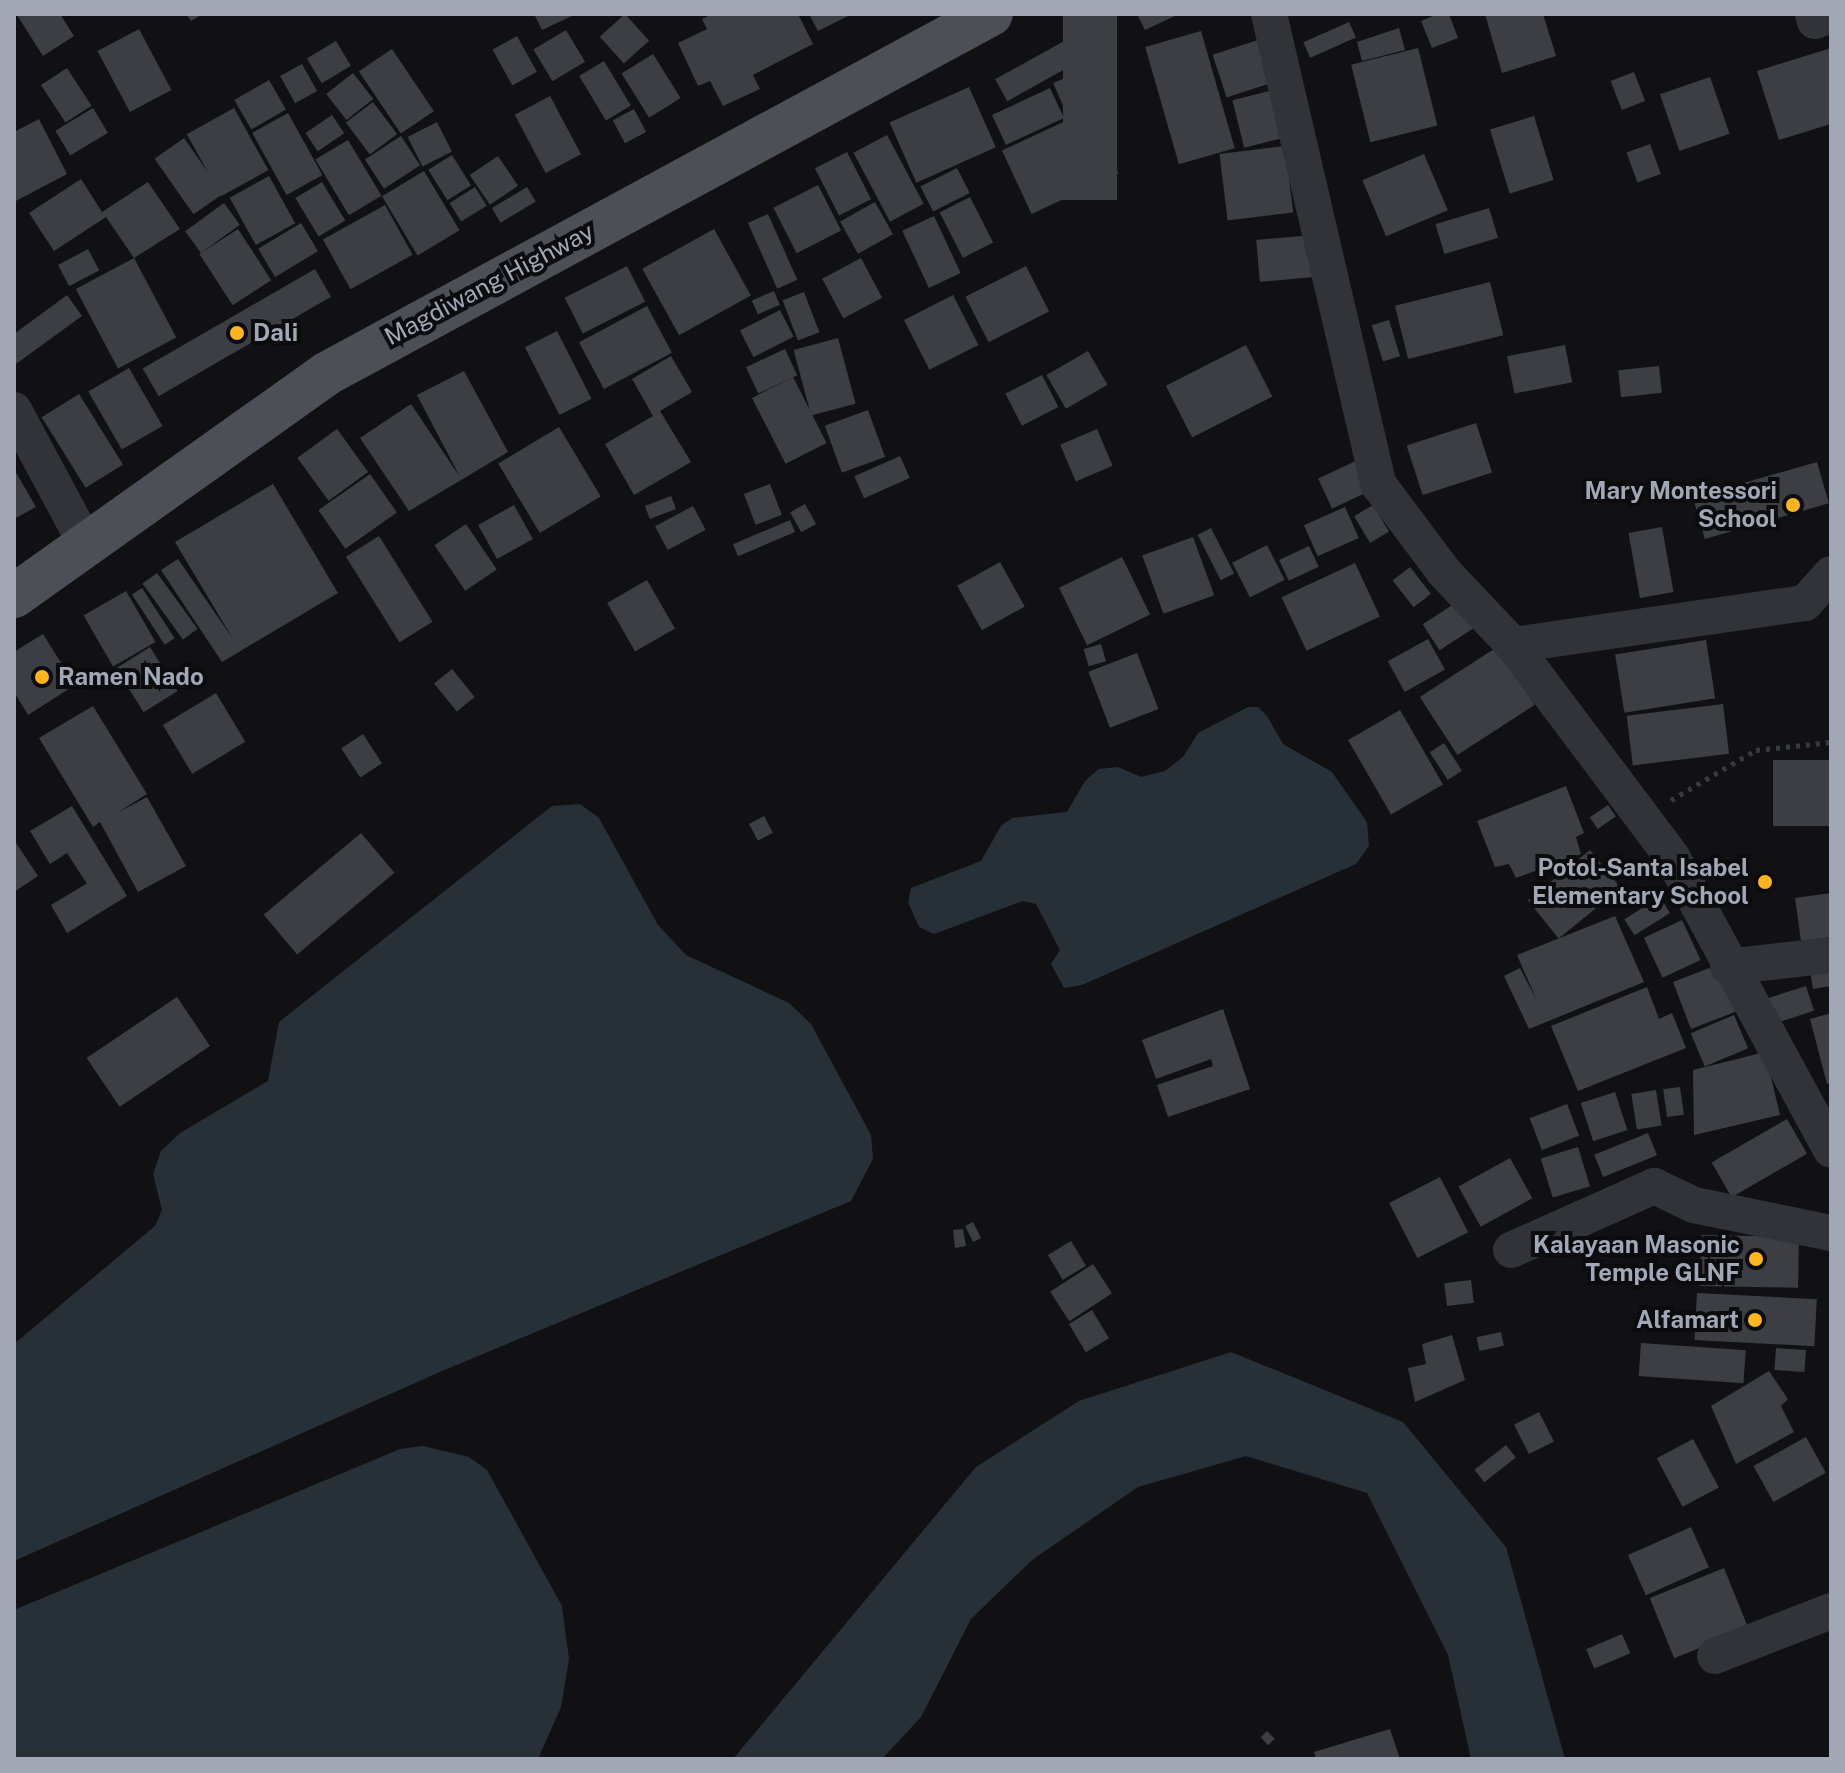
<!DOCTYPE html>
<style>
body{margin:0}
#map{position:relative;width:1845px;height:1773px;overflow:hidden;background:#111113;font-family:"Public Sans",sans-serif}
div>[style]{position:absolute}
.water>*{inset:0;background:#273037}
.building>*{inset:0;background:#3d3e43;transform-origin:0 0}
.path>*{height:5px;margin-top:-2.5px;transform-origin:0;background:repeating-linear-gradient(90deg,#383a3f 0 4px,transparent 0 10px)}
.minor>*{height:36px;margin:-18px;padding:0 18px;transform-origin:18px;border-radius:18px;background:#323338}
.major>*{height:44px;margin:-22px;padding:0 22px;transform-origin:22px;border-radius:22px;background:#4d4f57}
.dots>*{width:22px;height:22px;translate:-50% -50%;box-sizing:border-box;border:4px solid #0c0c0e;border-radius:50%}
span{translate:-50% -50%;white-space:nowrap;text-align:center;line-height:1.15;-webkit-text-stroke:8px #0c0c0e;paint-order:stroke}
.street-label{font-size:24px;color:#a1a7b5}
.poi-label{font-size:24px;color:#a1a7b5;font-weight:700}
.left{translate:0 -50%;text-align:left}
.right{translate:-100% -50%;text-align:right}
.frame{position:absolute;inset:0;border:16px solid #a1a7b5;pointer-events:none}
</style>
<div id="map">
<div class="water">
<div style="clip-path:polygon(1248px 707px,1258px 707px,1267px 716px,1283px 744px,1332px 772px,1367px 822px,1369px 846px,1356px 864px,1082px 985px,1064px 988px,1051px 964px,1060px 950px,1036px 904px,1023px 901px,934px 934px,919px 927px,908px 902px,911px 888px,981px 861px,1001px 826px,1012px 818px,1067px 812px,1085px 781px,1099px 769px,1118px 767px,1141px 777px,1165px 771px,1183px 757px,1198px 733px)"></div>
<div style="clip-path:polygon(580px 804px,599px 818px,658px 925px,686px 955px,789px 1003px,811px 1024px,871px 1135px,873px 1159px,851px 1201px,442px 1371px,14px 1561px,14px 1344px,155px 1226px,162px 1210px,153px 1174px,161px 1151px,180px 1133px,268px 1081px,279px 1022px,552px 806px)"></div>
<div style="clip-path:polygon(1231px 1352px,1403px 1422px,1506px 1547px,1565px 1759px,1471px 1759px,1448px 1655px,1367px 1493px,1246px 1456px,1138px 1487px,1032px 1560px,971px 1619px,921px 1717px,882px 1759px,733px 1759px,976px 1467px,1079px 1401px)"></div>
<div style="clip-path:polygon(423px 1446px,469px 1457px,487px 1470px,562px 1606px,569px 1659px,561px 1707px,538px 1759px,14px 1759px,14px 1610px,400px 1449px)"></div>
</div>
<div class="building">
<div style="clip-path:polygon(60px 14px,74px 36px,43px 56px,17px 15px)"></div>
<div style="clip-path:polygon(186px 14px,203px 14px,191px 21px)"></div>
<div style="clip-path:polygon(534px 14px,576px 14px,542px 30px)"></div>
<div style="left:625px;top:14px;width:36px;height:34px;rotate:48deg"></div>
<div style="clip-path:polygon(712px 14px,798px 14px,813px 44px,753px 75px,760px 89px,723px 106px,710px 81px,698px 86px,678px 43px,707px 29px,702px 19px)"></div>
<div style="clip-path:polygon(809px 14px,852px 14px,818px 31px)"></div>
<div style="left:1063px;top:14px;width:54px;height:186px"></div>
<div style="clip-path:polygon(1137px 14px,1179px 14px,1145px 30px)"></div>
<div style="clip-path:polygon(1438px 14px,1449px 14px,1458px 38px,1432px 48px,1421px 21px)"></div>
<div style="clip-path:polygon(1485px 14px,1543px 14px,1556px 56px,1502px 73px)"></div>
<div style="left:1349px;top:22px;width:17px;height:50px;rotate:66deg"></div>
<div style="clip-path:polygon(1399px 28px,1405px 50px,1362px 61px,1357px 42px)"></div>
<div style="left:139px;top:29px;width:69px;height:47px;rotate:62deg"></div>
<div style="left:566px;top:30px;width:37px;height:38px;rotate:59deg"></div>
<div style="left:1201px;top:31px;width:122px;height:58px;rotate:74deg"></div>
<div style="left:517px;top:36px;width:41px;height:28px;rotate:61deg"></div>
<div style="left:1264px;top:38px;width:45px;height:54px;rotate:72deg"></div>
<div style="left:1066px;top:40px;width:25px;height:81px;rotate:61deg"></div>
<div style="left:336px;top:41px;width:29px;height:34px;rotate:59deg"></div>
<div style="left:1418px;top:48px;width:80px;height:69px;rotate:76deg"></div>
<div style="clip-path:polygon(1831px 48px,1831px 124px,1779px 140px,1757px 71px)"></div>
<div style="left:392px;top:49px;width:75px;height:40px;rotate:56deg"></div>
<div style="left:653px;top:54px;width:52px;height:37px;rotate:58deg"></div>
<div style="left:604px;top:61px;width:52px;height:29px;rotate:59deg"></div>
<div style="left:302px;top:64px;width:31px;height:25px;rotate:61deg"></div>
<div style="left:67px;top:68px;width:45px;height:31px;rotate:57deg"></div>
<div style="left:1079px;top:72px;width:34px;height:28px;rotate:67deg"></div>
<div style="left:1634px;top:72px;width:31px;height:25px;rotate:69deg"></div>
<div style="left:353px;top:73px;width:33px;height:34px;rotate:52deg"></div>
<div style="left:1710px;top:77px;width:60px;height:53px;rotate:71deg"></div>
<div style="left:269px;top:80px;width:34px;height:40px;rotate:60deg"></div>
<div style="left:969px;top:87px;width:66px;height:87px;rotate:66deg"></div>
<div style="left:1050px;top:88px;width:33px;height:64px;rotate:65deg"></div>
<div style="left:1277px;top:89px;width:49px;height:46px;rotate:76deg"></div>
<div style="left:550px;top:96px;width:66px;height:40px;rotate:62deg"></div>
<div style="left:373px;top:102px;width:40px;height:34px;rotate:53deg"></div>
<div style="left:93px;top:108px;width:29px;height:44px;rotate:59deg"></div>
<div style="left:234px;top:108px;width:71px;height:54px;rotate:61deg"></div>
<div style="left:634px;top:109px;width:26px;height:24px;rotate:62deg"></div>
<div style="left:1089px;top:110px;width:70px;height:96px;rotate:65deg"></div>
<div style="left:288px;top:113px;width:71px;height:41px;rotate:61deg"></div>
<div style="left:332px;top:115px;width:22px;height:32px;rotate:56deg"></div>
<div style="left:1534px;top:116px;width:67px;height:46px;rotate:73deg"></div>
<div style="clip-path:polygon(39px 119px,67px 174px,14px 202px,14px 132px)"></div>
<div style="left:437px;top:122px;width:33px;height:33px;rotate:63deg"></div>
<div style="left:887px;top:135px;width:78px;height:38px;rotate:62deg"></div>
<div style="left:401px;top:136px;width:35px;height:43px;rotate:57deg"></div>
<div style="left:184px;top:138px;width:68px;height:36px;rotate:55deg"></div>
<div style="left:348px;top:140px;width:65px;height:38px;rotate:59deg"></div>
<div style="left:1650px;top:144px;width:32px;height:25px;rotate:70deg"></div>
<div style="left:1285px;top:146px;width:67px;height:66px;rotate:83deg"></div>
<div style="left:847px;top:152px;width:53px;height:36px;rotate:63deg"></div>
<div style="left:1424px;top:154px;width:61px;height:67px;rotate:67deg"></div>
<div style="left:452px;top:155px;width:36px;height:28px;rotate:58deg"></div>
<div style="left:498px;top:156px;width:36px;height:34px;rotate:56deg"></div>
<div style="left:957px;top:168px;width:28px;height:41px;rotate:63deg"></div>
<div style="left:424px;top:171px;width:69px;height:49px;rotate:59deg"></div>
<div style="left:269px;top:176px;width:54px;height:45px;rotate:61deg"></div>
<div style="clip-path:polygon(81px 179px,102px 212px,148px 182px,180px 229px,134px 258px,106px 217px,54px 251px,29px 213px)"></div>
<div style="left:322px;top:182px;width:45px;height:31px;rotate:59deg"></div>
<div style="left:818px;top:185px;width:51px;height:50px;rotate:63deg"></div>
<div style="left:475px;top:187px;width:22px;height:30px;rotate:58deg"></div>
<div style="left:527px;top:187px;width:17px;height:41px;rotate:59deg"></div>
<div style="left:970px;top:197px;width:51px;height:34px;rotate:63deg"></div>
<div style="left:875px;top:202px;width:37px;height:40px;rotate:61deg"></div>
<div style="left:224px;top:203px;width:27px;height:48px;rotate:54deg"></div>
<div style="left:385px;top:205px;width:57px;height:71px;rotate:61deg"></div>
<div style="left:1489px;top:208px;width:31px;height:56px;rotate:73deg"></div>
<div style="left:768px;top:214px;width:72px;height:22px;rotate:66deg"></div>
<div style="left:934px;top:216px;width:63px;height:35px;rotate:65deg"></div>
<div style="left:301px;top:223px;width:33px;height:50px;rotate:59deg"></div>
<div style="left:238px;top:229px;width:61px;height:46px;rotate:57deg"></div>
<div style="left:714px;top:229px;width:76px;height:82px;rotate:61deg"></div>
<div style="left:1313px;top:235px;width:42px;height:57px;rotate:85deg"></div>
<div style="left:88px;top:249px;width:24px;height:34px;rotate:62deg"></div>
<div style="left:134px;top:258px;width:90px;height:66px;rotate:62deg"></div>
<div style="left:861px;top:258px;width:45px;height:44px;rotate:62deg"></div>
<div style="left:627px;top:266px;width:40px;height:70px;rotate:63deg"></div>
<div style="left:1026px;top:266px;width:51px;height:68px;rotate:63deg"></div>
<div style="left:315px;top:269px;width:32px;height:199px;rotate:60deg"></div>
<div style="left:1490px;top:282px;width:55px;height:98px;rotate:76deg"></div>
<div style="left:774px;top:291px;width:15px;height:24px;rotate:67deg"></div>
<div style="left:804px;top:292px;width:43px;height:23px;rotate:69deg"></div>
<div style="clip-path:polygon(67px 295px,82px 316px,16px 364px,14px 334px)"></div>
<div style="left:953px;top:295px;width:56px;height:55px;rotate:63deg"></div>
<div style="left:647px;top:306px;width:53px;height:77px;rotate:62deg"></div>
<div style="left:780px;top:310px;width:30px;height:45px;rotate:63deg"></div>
<div style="left:1389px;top:320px;width:38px;height:18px;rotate:73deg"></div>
<div style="left:557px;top:331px;width:76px;height:36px;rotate:63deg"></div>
<div style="left:838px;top:338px;width:68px;height:46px;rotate:75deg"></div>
<div style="left:1246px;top:345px;width:58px;height:90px;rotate:63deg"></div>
<div style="left:1565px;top:345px;width:38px;height:59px;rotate:79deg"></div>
<div style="left:785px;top:349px;width:29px;height:43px;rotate:65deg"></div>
<div style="left:1088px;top:351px;width:39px;height:48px;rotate:60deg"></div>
<div style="clip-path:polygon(671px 356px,692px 392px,660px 411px,691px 462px,634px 495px,605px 444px,653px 416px,632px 379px)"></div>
<div style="left:1659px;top:366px;width:27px;height:41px;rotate:84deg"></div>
<div style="left:129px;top:368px;width:67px;height:47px;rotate:60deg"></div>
<div style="clip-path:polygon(464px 371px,508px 452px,409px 511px,360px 438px,411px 404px,460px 477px,417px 395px)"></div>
<div style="left:1042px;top:375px;width:36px;height:41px;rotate:63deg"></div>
<div style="left:793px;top:377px;width:74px;height:46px;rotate:63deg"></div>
<div style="left:79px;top:394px;width:83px;height:44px;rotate:58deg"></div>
<div style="left:868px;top:410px;width:50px;height:46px;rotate:70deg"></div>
<div style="left:1476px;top:423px;width:52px;height:73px;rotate:72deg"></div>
<div style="left:559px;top:427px;width:81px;height:71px;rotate:59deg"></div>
<div style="left:337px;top:429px;width:53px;height:49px;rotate:54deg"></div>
<div style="left:1097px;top:429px;width:40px;height:40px;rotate:67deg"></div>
<div style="left:900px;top:456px;width:24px;height:50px;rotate:66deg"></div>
<div style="left:1358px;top:460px;width:33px;height:44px;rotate:65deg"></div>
<div style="left:1817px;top:462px;width:43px;height:129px;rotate:74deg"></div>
<div style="clip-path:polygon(14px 469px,36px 507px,14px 519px)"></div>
<div style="left:370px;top:474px;width:47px;height:63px;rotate:55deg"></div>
<div style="clip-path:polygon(273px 484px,338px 593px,222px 662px,161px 570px,178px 559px,233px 639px,175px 542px)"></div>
<div style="left:770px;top:484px;width:33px;height:28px;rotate:69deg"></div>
<div style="left:671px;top:496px;width:14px;height:28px;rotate:69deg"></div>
<div style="left:805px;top:504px;width:23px;height:17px;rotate:61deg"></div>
<div style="left:514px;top:505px;width:39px;height:41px;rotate:61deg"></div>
<div style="left:1373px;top:505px;width:31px;height:22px;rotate:59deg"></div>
<div style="left:693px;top:506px;width:27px;height:43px;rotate:62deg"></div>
<div style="left:1345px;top:507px;width:34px;height:45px;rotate:66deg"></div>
<div style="left:790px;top:520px;width:13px;height:62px;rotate:67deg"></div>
<div style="left:466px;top:524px;width:55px;height:38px;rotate:56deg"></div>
<div style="left:1662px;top:527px;width:66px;height:34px;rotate:80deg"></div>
<div style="left:1211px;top:528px;width:51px;height:15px;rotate:63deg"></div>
<div style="left:379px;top:536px;width:101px;height:39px;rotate:58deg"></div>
<div style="left:1193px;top:537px;width:62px;height:54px;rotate:70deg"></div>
<div style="left:1267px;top:545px;width:39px;height:39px;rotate:63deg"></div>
<div style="left:1309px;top:546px;width:23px;height:33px;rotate:65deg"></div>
<div style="left:1122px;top:557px;width:64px;height:70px;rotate:64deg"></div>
<div style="left:1000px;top:562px;width:51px;height:49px;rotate:61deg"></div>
<div style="left:1355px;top:563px;width:59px;height:81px;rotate:65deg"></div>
<div style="left:1410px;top:567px;width:34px;height:22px;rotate:52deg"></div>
<div style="left:157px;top:573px;width:69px;height:18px;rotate:54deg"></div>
<div style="left:647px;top:580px;width:56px;height:46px;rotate:60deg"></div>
<div style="left:142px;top:588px;width:60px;height:12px;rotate:57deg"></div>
<div style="left:126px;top:591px;width:59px;height:49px;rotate:60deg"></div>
<div style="left:1457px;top:602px;width:31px;height:41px;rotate:57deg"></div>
<div style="clip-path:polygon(43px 634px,75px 685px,28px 715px,14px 692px,14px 652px)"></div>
<div style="left:1428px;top:639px;width:35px;height:46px;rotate:61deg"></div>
<div style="left:1706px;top:640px;width:59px;height:92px;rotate:81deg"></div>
<div style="left:1101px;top:644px;width:18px;height:18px;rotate:74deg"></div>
<div style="left:150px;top:647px;width:52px;height:40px;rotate:58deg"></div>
<div style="left:1497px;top:647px;width:69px;height:92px;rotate:57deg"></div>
<div style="left:1137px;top:653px;width:60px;height:52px;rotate:69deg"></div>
<div style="left:452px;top:669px;width:36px;height:23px;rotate:51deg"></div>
<div style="left:216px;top:693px;width:57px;height:62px;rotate:59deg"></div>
<div style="left:1723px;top:704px;width:50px;height:97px;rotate:83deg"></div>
<div style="clip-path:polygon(93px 706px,147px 794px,117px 813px,147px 797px,186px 866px,138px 892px,100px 822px,93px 827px,39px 738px)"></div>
<div style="left:1400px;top:710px;width:86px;height:60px;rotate:60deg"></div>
<div style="left:363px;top:734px;width:35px;height:26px;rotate:57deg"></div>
<div style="left:1444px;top:743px;width:33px;height:17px;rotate:57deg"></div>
<div style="left:1831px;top:760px;width:66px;height:58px;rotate:90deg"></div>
<div style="clip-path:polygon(1566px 786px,1584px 833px,1576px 837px,1581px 854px,1516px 878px,1509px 864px,1495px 867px,1477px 821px)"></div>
<div style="left:1608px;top:805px;width:14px;height:22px;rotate:56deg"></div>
<div style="clip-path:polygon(72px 806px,127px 896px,67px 933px,51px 905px,101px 875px,87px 884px,67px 853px,50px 864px,30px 831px)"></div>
<div style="left:764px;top:816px;width:19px;height:17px;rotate:62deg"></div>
<div style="left:361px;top:833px;width:52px;height:127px;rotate:50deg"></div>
<div style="clip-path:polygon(14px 840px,38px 876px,14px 892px)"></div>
<div style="left:1590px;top:850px;width:49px;height:80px;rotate:51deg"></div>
<div style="clip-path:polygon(1831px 893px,1831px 937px,1801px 941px,1795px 898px)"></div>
<div style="left:1660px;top:897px;width:19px;height:42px;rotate:58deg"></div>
<div style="clip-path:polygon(1615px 916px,1644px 982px,1529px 1029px,1504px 976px,1520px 968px,1537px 1001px,1517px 955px)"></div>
<div style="left:1682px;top:920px;width:44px;height:42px;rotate:65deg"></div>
<div style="clip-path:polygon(1831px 966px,1831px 986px,1813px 989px,1810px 970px)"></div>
<div style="clip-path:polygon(1709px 968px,1740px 1010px,1691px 1029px,1673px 982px)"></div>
<div style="left:1806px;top:986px;width:26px;height:43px;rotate:72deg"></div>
<div style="clip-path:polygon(1647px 987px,1659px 1019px,1672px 1013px,1686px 1048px,1578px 1091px,1551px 1026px)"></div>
<div style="left:177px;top:997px;width:59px;height:109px;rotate:56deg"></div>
<div style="clip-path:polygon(1223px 1009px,1250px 1089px,1168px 1117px,1157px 1085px,1213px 1066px,1211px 1059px,1156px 1079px,1142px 1040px)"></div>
<div style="clip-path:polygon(1831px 1013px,1831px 1083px,1827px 1084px,1810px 1019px)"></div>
<div style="left:1734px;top:1015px;width:36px;height:47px;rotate:67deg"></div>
<div style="clip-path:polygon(1765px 1052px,1780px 1115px,1694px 1135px,1693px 1070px)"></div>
<div style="left:1680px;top:1087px;width:28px;height:17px;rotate:82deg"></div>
<div style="left:1656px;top:1090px;width:36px;height:25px;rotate:81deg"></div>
<div style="left:1615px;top:1092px;width:40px;height:36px;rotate:72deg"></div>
<div style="left:1567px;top:1104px;width:34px;height:40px;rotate:69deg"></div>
<div style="left:1787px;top:1119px;width:40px;height:87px;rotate:60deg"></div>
<div style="left:1648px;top:1133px;width:24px;height:58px;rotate:68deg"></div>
<div style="left:1578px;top:1147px;width:41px;height:39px;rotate:73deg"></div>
<div style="left:1510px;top:1158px;width:46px;height:59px;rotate:61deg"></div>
<div style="left:1440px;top:1177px;width:62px;height:57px;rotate:63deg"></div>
<div style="left:973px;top:1222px;width:18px;height:9px;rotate:63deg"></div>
<div style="clip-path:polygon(963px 1229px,966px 1246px,955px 1248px,953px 1230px)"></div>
<div style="left:1701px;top:1235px;width:98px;height:51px;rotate:1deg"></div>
<div style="left:1071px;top:1241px;width:29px;height:27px;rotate:59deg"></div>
<div style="left:1093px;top:1264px;width:35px;height:51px;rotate:57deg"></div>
<div style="left:1471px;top:1280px;width:23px;height:27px;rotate:83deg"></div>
<div style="left:1697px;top:1293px;width:120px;height:47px;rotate:3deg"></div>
<div style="left:1092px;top:1310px;width:33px;height:27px;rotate:59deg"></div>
<div style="left:1501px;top:1332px;width:14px;height:25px;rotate:78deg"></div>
<div style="clip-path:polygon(1452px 1335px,1465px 1380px,1415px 1402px,1408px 1368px,1426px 1364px,1422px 1344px)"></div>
<div style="left:1641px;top:1343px;width:105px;height:33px;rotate:4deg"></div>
<div style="left:1776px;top:1348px;width:30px;height:22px;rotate:4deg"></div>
<div style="clip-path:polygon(1769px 1371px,1788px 1399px,1781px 1406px,1794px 1432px,1736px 1464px,1711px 1406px)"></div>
<div style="left:1539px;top:1412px;width:33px;height:28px;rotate:63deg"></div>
<div style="left:1806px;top:1437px;width:41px;height:60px;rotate:61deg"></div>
<div style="left:1693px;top:1439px;width:55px;height:41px;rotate:62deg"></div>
<div style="left:1506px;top:1445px;width:16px;height:40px;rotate:52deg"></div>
<div style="left:1691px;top:1527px;width:44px;height:69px;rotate:66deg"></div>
<div style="left:1724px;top:1568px;width:65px;height:80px;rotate:68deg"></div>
<div style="left:1622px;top:1634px;width:21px;height:39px;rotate:67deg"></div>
<div style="clip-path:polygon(1390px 1729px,1400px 1759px,1316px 1759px,1314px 1752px)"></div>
<div style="left:1267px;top:1731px;width:11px;height:9px;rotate:45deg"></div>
</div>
<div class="path">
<div style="left:1671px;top:800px;width:99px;rotate:-30.5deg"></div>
<div style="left:1756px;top:750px;width:75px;rotate:-6.1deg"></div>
</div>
<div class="minor">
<div style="left:1269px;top:14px;width:484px;rotate:76.9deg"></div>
<div style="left:1379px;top:485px;width:109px;rotate:53.2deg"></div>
<div style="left:1444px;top:572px;width:100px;rotate:46.6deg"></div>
<div style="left:1513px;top:645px;width:265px;rotate:53.1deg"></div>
<div style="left:1672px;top:857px;width:333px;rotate:61.5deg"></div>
<div style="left:1813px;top:14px;width:7px;rotate:74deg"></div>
<div style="left:1815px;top:21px;width:17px;rotate:-21deg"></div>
<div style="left:14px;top:410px;width:154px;rotate:61.8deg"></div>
<div style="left:1513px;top:645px;width:295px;rotate:-8.2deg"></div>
<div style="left:1805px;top:603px;width:39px;rotate:-48deg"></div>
<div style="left:1728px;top:967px;width:104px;rotate:-6.6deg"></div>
<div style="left:1511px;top:1250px;width:157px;rotate:-24.1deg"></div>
<div style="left:1654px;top:1186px;width:44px;rotate:25.4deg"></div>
<div style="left:1694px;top:1205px;width:140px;rotate:11.6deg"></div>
<div style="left:1715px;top:1656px;width:124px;rotate:-21.2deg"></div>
</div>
<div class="major">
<div style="left:14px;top:596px;width:383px;rotate:-35.4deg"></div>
<div style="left:326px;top:374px;width:756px;rotate:-28.43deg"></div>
</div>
<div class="dots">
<div style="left:237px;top:333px;background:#ffb51d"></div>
<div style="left:1793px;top:505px;background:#ffb51d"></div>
<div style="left:42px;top:677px;background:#ffb51d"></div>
<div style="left:1765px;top:882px;background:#ffb51d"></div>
<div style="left:1756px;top:1259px;background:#ffb51d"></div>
<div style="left:1755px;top:1320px;background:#ffb51d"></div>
</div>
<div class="street-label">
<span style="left:489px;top:284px;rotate:-28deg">Magdiwang Highway</span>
</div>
<div class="poi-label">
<span class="left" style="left:253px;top:333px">Dali</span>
<span class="right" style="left:1777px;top:505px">Mary Montessori<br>School</span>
<span class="left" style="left:58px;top:677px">Ramen Nado</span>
<span class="right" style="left:1749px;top:882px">Potol-Santa Isabel<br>Elementary School</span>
<span class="right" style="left:1740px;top:1259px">Kalayaan Masonic<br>Temple GLNF</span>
<span class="right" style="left:1739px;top:1320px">Alfamart</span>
</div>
<div class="frame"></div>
</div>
